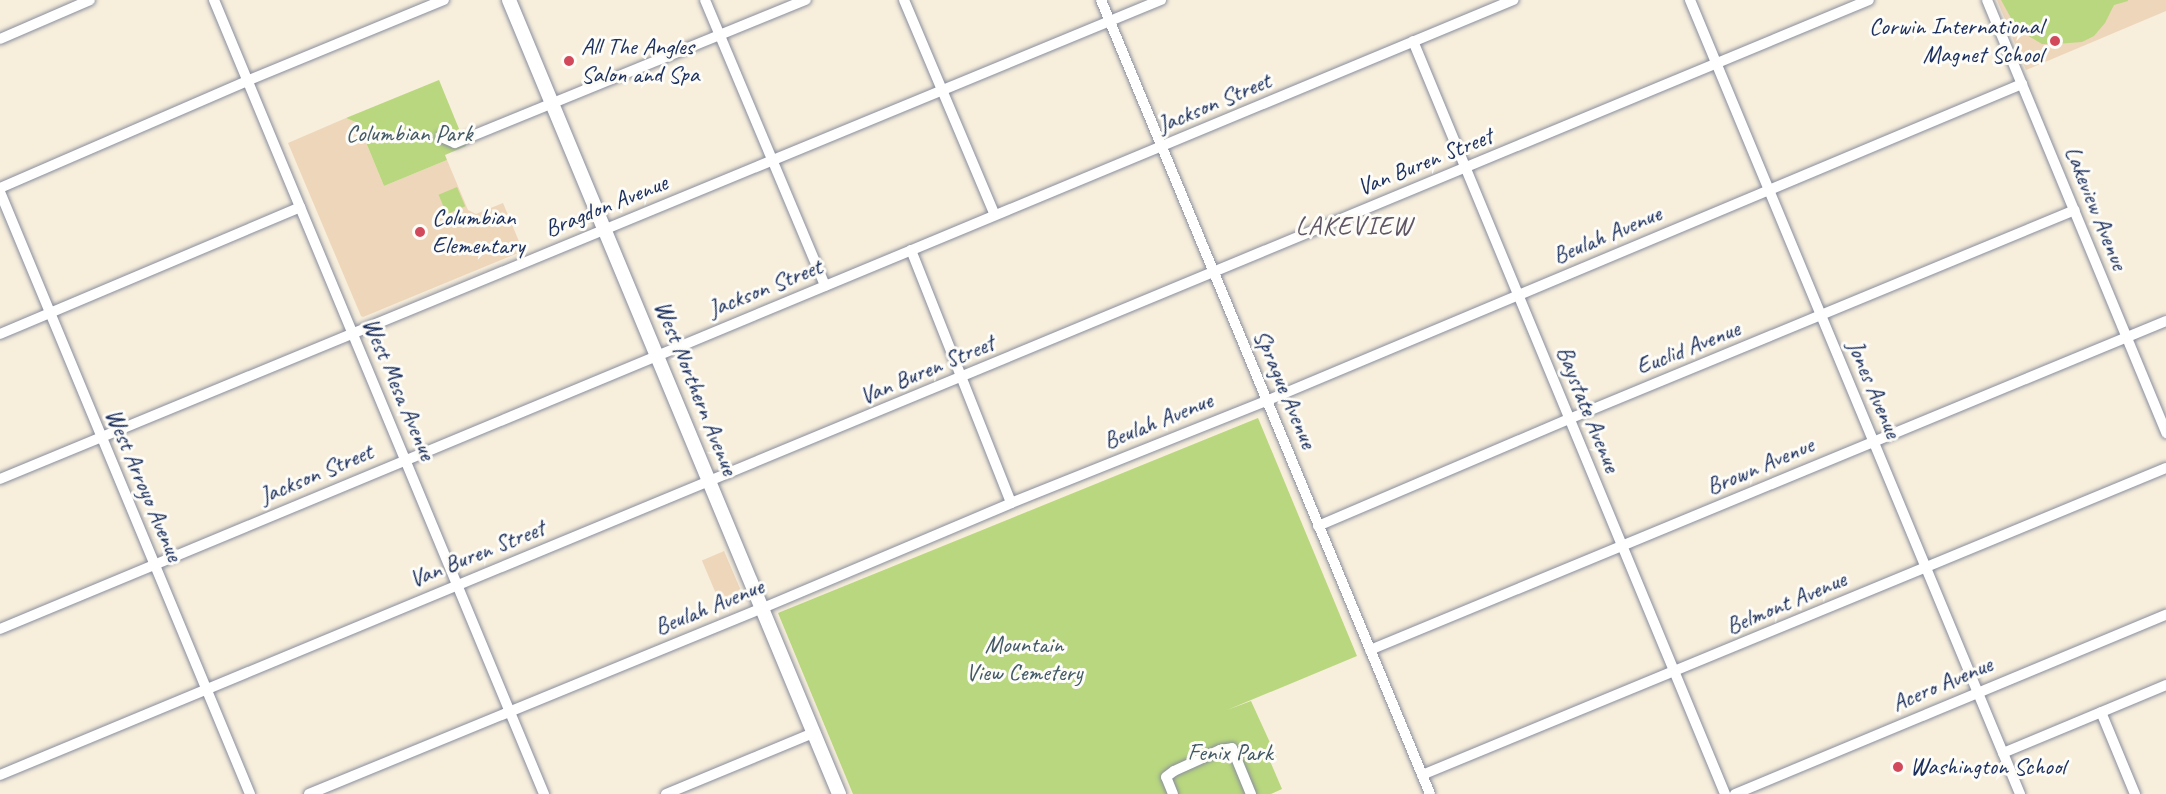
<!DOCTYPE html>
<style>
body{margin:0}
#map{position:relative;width:2166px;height:794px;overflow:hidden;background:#f7eedc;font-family:Caveat,sans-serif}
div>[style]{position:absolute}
.built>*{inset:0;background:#eed6bb;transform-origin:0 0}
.green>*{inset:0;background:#b9d77e;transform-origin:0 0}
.roads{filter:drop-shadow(0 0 2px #898e9d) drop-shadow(0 0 2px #898e9d)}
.minor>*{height:10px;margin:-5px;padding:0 5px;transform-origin:5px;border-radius:5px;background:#fff}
.major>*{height:14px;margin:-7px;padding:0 7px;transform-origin:7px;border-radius:7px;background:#fff}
.dots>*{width:16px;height:16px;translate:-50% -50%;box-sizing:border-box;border:3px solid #fdfcf7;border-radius:50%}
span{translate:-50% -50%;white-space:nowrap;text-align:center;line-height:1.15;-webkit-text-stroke:6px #fdfcf7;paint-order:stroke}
.poi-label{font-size:24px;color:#1b2f5e}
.right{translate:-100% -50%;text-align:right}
.left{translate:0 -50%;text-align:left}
.street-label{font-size:24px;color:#1b2f5e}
.park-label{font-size:24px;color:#425966}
.neighbourhood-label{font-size:26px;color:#5f5665;letter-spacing:1.5px}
</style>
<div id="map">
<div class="built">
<div style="clip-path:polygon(1997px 0,2166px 0,2166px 11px,2026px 70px)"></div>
<div style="clip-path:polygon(346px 118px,358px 123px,384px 186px,447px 160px,468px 210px,476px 214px,503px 203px,523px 251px,363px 317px,361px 316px,288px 143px)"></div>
<div style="left:724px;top:551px;width:52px;height:24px;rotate:67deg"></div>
</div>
<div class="green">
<div style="clip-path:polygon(2001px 0,2128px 0,2128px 1px,2114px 5px,2105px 23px,2094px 36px,2082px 42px,2056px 44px,2042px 44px,2017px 29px)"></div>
<div style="clip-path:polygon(439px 80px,466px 146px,445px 155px,447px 160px,384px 186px,358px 123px,346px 118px)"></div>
<div style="left:457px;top:187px;width:21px;height:20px;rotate:67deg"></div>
<div style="clip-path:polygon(1258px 418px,1357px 656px,1227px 710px,1251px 701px,1277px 758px,1270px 761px,1282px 789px,1271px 794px,853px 794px,778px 613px)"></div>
</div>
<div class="roads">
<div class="minor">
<div style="left:214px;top:0;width:860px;rotate:67.43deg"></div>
<div style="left:705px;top:0;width:310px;rotate:67.2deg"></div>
<div style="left:904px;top:0;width:233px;rotate:67.1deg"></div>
<div style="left:1101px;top:0;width:859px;rotate:67.49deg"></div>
<div style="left:1690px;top:0;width:860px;rotate:67.43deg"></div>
<div style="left:1987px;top:0;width:469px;rotate:67.5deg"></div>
<div style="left:0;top:39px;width:98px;rotate:-23.4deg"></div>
<div style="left:1413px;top:41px;width:815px;rotate:67.49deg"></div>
<div style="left:441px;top:137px;width:15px;rotate:23deg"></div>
<div style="left:455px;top:143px;width:379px;rotate:-22.2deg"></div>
<div style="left:0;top:188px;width:269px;rotate:-23.4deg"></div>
<div style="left:247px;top:81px;width:213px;rotate:-22.4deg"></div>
<div style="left:0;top:192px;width:652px;rotate:67.45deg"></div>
<div style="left:911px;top:250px;width:272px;rotate:68.4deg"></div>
<div style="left:0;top:334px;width:326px;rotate:-22.9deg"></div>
<div style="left:0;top:479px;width:1256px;rotate:-22.42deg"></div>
<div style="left:1318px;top:526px;width:273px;rotate:-23.1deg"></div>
<div style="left:1569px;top:419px;width:547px;rotate:-22.44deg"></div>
<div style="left:0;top:629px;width:1639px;rotate:-22.57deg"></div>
<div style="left:1370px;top:650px;width:861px;rotate:-22.46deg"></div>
<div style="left:2101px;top:712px;width:89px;rotate:67.5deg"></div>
<div style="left:2003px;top:753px;width:177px;rotate:-22.6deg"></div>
<div style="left:0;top:775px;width:2023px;rotate:-22.52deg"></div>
<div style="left:1422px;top:775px;width:805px;rotate:-22.42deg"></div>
<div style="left:309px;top:794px;width:491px;rotate:-22.3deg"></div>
<div style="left:763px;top:608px;width:269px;rotate:-22.9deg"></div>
<div style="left:1011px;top:503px;width:275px;rotate:-21.8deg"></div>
<div style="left:1266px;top:401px;width:820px;rotate:-22.75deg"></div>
<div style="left:666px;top:794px;width:159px;rotate:-22.5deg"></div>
<div style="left:1173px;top:794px;width:18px;rotate:-112deg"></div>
<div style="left:1166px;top:777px;width:10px;rotate:-37deg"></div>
<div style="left:1174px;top:771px;width:51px;rotate:-24.5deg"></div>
<div style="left:1220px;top:750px;width:12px;rotate:-9deg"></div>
<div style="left:1232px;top:748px;width:50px;rotate:67.6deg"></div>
<div style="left:1735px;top:794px;width:467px;rotate:-22.6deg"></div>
</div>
<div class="major">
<div style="left:509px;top:0;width:860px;rotate:67.43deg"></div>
</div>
</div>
<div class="dots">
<div style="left:2055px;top:41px;background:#d1495b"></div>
<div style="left:569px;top:61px;background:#d1495b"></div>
<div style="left:420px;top:232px;background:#d1495b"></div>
<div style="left:1898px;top:767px;background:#d1495b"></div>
</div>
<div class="poi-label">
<span class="right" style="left:2043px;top:41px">Corwin International<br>Magnet School</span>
<span class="left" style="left:581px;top:61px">All The Angles<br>Salon and Spa</span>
<span class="left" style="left:432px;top:232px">Columbian<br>Elementary</span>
<span class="left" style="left:1910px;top:767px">Washington School</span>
</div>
<div class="street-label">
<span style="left:1214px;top:103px;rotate:-23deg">Jackson Street</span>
<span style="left:1425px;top:162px;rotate:-22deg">Van Buren Street</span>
<span style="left:606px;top:206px;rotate:-22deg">Bragdon Avenue</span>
<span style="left:2096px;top:208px;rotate:68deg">Lakeview Avenue</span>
<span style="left:1607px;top:235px;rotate:-23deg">Beulah Avenue</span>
<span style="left:765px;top:288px;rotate:-22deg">Jackson Street</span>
<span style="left:1688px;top:348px;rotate:-22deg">Euclid Avenue</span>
<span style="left:927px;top:370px;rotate:-23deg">Van Buren Street</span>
<span style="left:696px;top:388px;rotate:68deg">West Northern Avenue</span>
<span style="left:399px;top:389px;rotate:67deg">West Mesa Avenue</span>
<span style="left:1285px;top:389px;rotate:67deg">Sprague Avenue</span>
<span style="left:1874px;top:389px;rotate:67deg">Jones Avenue</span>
<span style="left:1588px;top:409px;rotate:68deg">Baystate Avenue</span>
<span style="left:1158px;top:421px;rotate:-22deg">Beulah Avenue</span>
<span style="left:1760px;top:466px;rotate:-23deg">Brown Avenue</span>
<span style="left:316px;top:474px;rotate:-23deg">Jackson Street</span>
<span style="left:144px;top:485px;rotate:67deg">West Arroyo Avenue</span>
<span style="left:477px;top:554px;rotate:-22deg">Van Buren Street</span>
<span style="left:1786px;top:603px;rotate:-23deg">Belmont Avenue</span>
<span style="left:709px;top:607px;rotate:-22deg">Beulah Avenue</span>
<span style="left:1942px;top:684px;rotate:-23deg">Acero Avenue</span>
</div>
<div class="park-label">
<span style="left:409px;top:134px">Columbian Park</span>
<span style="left:1024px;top:659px">Mountain<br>View Cemetery</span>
<span style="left:1230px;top:753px">Fenix Park</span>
</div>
<div class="neighbourhood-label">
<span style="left:1354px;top:226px">LAKEVIEW</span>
</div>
</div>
